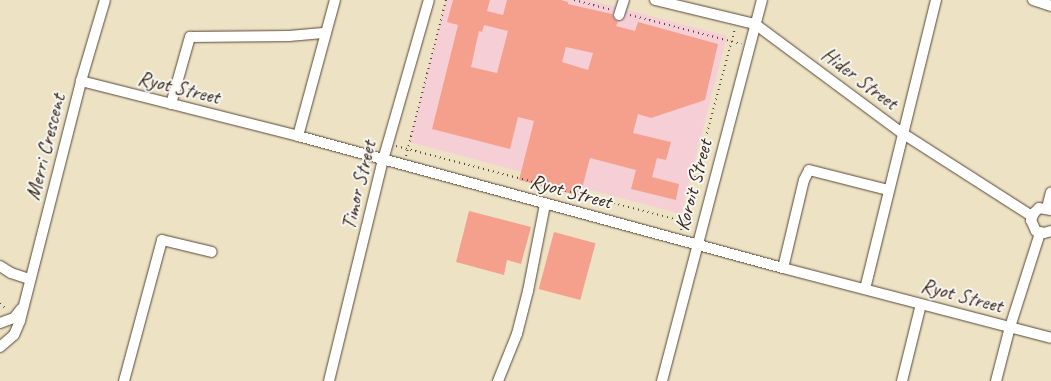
<!DOCTYPE html>
<style>
body{margin:0}
#map{position:relative;width:1051px;height:381px;overflow:hidden;background:#eee2c4;font-family:Caveat,sans-serif}
div>[style]{position:absolute}
.built>*{inset:0;background:#f6cfd6}
.building>*{inset:0;background:#f4a08c;transform-origin:0 0}
.path>*{height:2px;margin-top:-1px;transform-origin:0;background:repeating-linear-gradient(90deg,#564637 0 1px,transparent 0 5px)}
.roads{filter:drop-shadow(0 0 1px #564637) drop-shadow(0 0 1px #564637)}
.minor>*{height:10px;margin:-5px;padding:0 5px;transform-origin:5px;border-radius:5px;background:#fff}
span{translate:-50% -50%;white-space:nowrap;text-align:center;line-height:1.15;-webkit-text-stroke:4px #f6f6f2;paint-order:stroke}
.street-label{font-size:21px;color:#3b2a1e}
</style>
<div id="map">
<div class="built">
<div style="clip-path:polygon(446px 0,589px 0,727px 36px,681px 214px,409px 142px)"></div>
</div>
<div class="building">
<div style="clip-path:polygon(evenodd,453px 0,490px 0,487px 11px,503px 15px,507px 0,561px 0,568px 2px,568px 4px,612px 14px,614px 19px,618px 22px,616px 26px,635px 31px,638px 22px,718px 44px,705px 100px,651px 118px,638px 114px,633px 133px,671px 142px,666px 160px,657px 158px,652px 177px,679px 184px,676px 200px,631px 189px,636px 170px,590px 158px,580px 196px,519px 180px,534px 121px,518px 117px,510px 149px,432px 129px,458px 25px,447px 22px,453px 0,484px 25px,508px 31px,497px 73px,471px 67px,479px 31px,482px 32px,484px 25px,453px 0,566px 47px,593px 53px,588px 70px,562px 62px,566px 47px)"></div>
<div style="clip-path:polygon(469px 211px,531px 227px,521px 264px,507px 260px,504px 275px,456px 262px)"></div>
<div style="left:554px;top:232px;width:43px;height:59px;rotate:15deg"></div>
</div>
<div class="path">
<div style="left:574px;top:0;width:38px;rotate:15deg"></div>
<div style="left:630px;top:15px;width:115px;rotate:14.6deg"></div>
<div style="left:396px;top:146px;width:308px;rotate:14.7deg"></div>
<div style="left:406px;top:156px;width:161px;rotate:-75.6deg"></div>
<div style="left:681px;top:230px;width:208px;rotate:-75deg"></div>
<div style="left:0;top:303px;width:10px;rotate:45deg"></div>
</div>
<div class="roads">
<div class="minor">
<div style="left:655px;top:0;width:103px;rotate:13.5deg"></div>
<div style="left:755px;top:24px;width:183px;rotate:36.6deg"></div>
<div style="left:902px;top:133px;width:154px;rotate:32.6deg"></div>
<div style="left:1033px;top:0;width:19px;rotate:18deg"></div>
<div style="left:619px;top:15px;width:16px;rotate:-72deg"></div>
<div style="left:81px;top:81px;width:224px;rotate:14.2deg"></div>
<div style="left:298px;top:136px;width:503px;rotate:15.23deg"></div>
<div style="left:783px;top:268px;width:277px;rotate:14.6deg"></div>
<div style="left:171px;top:104px;width:70px;rotate:-74.2deg"></div>
<div style="left:190px;top:37px;width:99px;rotate:-0.6deg"></div>
<div style="left:289px;top:36px;width:37px;rotate:-5deg"></div>
<div style="left:298px;top:136px;width:141px;rotate:-74.8deg"></div>
<div style="left:1047px;top:208px;width:16px;rotate:-76deg"></div>
<div style="left:1051px;top:210px;width:12px;rotate:-171deg"></div>
<div style="left:1039px;top:208px;width:7px;rotate:135deg"></div>
<div style="left:1034px;top:213px;width:8px;rotate:113deg"></div>
<div style="left:1031px;top:220px;width:12px;rotate:66deg"></div>
<div style="left:1036px;top:231px;width:8px;rotate:14deg"></div>
<div style="left:1044px;top:233px;width:7px;rotate:-16deg"></div>
<div style="left:0;top:266px;width:13px;rotate:32deg"></div>
<div style="left:11px;top:273px;width:20px;rotate:18deg"></div>
<div style="left:783px;top:268px;width:90px;rotate:-76.6deg"></div>
<div style="left:804px;top:180px;width:11px;rotate:-63deg"></div>
<div style="left:809px;top:170px;width:81px;rotate:14.2deg"></div>
<div style="left:865px;top:289px;width:298px;rotate:-76.2deg"></div>
<div style="left:0;top:323px;width:15px;rotate:-20deg"></div>
<div style="left:14px;top:318px;width:11px;rotate:-52deg"></div>
<div style="left:0;top:347px;width:18px;rotate:-41deg"></div>
<div style="left:14px;top:335px;width:15px;rotate:-67deg"></div>
<div style="left:20px;top:321px;width:248px;rotate:-75.7deg"></div>
<div style="left:81px;top:81px;width:84px;rotate:-73.5deg"></div>
<div style="left:124px;top:381px;width:146px;rotate:-74.9deg"></div>
<div style="left:162px;top:240px;width:51px;rotate:13.5deg"></div>
<div style="left:329px;top:381px;width:228px;rotate:-76.3deg"></div>
<div style="left:383px;top:160px;width:166px;rotate:-74deg"></div>
<div style="left:498px;top:381px;width:51px;rotate:-68deg"></div>
<div style="left:517px;top:334px;width:44px;rotate:-75.7deg"></div>
<div style="left:528px;top:291px;width:89px;rotate:-78.9deg"></div>
<div style="left:662px;top:381px;width:394px;rotate:-75.3deg"></div>
<div style="left:902px;top:381px;width:79px;rotate:-76.1deg"></div>
<div style="left:996px;top:381px;width:56px;rotate:-75.5deg"></div>
<div style="left:1010px;top:327px;width:99px;rotate:-72.3deg"></div>
</div>
</div>
<div class="street-label">
<span style="left:860px;top:78px;rotate:37deg">Hider Street</span>
<span style="left:179px;top:87px;rotate:14deg">Ryot Street</span>
<span style="left:45px;top:147px;rotate:-76deg">Merri Crescent</span>
<span style="left:358px;top:185px;rotate:-76deg">Timor Street</span>
<span style="left:693px;top:185px;rotate:-75deg">Koroit Street</span>
<span style="left:571px;top:191px;rotate:15deg">Ryot Street</span>
<span style="left:962px;top:295px;rotate:15deg">Ryot Street</span>
</div>
</div>
